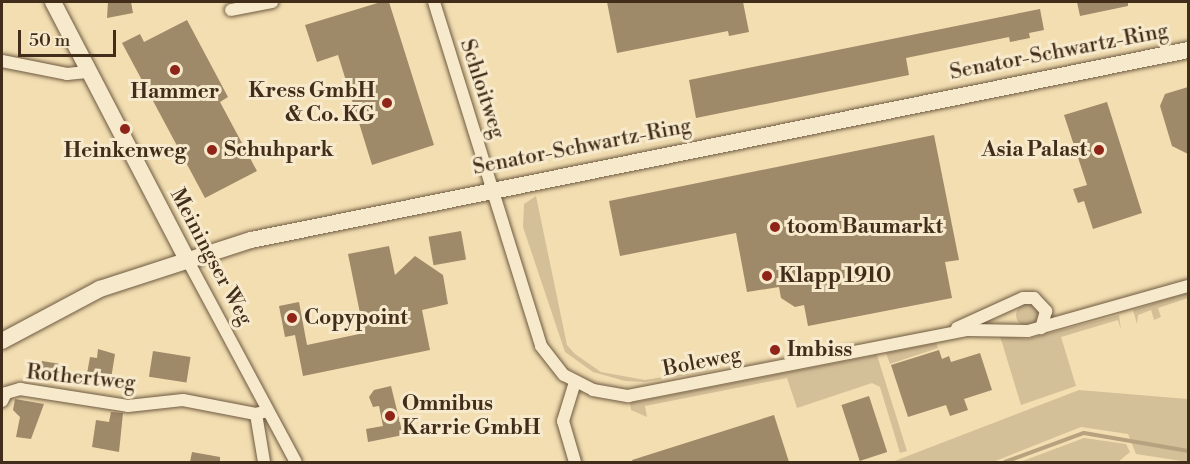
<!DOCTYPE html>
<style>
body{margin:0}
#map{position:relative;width:1190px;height:464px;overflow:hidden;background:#f2deb1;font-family:"Libre Bodoni",serif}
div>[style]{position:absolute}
.green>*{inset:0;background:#d4c098}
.round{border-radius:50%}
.stream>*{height:4px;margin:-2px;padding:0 2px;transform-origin:2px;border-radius:2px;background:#b6a27e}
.building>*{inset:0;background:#9e8969;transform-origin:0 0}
.roads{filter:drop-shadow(0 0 2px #6e5940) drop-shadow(0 0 2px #6e5940)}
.street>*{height:12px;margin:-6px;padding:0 6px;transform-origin:6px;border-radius:6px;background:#f7eacc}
.secondary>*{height:16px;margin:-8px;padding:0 8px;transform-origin:8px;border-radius:8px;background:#f7eacc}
.dots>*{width:16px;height:16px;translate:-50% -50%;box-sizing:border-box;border:3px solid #f7eacc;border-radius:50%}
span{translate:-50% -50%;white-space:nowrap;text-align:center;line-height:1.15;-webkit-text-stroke:6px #f7eacc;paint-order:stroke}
.street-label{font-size:21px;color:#422d1b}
.poi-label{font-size:21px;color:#422d1b;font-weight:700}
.right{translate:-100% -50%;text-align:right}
.left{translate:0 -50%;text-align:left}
.frame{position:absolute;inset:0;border:3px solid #422d1b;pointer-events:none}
.scale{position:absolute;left:18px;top:30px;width:98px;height:27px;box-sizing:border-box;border:3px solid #422d1b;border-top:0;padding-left:8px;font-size:18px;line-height:21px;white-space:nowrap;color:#422d1b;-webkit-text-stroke:4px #f7eacc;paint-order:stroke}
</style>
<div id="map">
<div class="green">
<div style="clip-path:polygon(536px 196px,567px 345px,575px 354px,601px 372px,645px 380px,727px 368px,645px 382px,625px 381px,593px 372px,565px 352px,523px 227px,524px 204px)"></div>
<div style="clip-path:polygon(1188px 293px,1188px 298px,1158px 308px,1161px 317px,1154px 320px,1151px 310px,1138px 315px,1137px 324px,1133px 310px)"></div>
<div class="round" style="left:1016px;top:304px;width:22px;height:22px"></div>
<div style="clip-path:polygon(1119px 315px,1121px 330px,1118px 320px,1061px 337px,1076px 386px,1021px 405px,1000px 336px,1027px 339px)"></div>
<div style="clip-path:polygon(936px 343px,938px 348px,890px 364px,886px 353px)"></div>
<div style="clip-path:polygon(877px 355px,907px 451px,900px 453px,880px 387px,872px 383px,797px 408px,787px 378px,645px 406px,647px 417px,631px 410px,630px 403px)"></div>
<div style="clip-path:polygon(1079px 390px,1188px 399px,1188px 462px,1136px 454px,1128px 434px,1081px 427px,993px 462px,892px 462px)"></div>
<div style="clip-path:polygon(1084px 438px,1126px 444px,1130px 452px,1118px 462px,1020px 462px)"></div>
</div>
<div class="stream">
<div style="left:1005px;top:462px;width:84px;rotate:-20.2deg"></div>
<div style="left:1084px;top:433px;width:106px;rotate:9.8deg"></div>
</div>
<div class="building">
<div style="clip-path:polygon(108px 2px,131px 2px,133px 13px,107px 18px)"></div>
<div style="clip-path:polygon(381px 2px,389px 2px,434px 145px,372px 165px,338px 55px,317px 62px,305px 25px)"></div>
<div style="clip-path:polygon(607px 2px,743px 2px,749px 32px,729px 36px,728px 31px,617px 53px)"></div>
<div style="clip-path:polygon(1077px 2px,1128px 2px,1128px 6px,1080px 16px)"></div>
<div style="clip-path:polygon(1040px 9px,1044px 30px,1029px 33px,1030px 38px,1010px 42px,1009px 37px,906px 58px,909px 75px,696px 118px,689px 80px)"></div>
<div style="clip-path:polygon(187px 20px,228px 97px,220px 102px,257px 171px,205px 198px,122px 43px,140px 34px,144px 42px)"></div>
<div style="clip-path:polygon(1188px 87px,1188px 154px,1172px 146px,1160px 106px,1165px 94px)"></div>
<div style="clip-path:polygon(1107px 102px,1142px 213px,1093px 229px,1084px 201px,1078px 203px,1073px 189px,1087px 185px,1064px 115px)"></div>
<div style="clip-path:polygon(934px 135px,959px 260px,945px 262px,952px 298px,808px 326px,804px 305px,795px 307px,781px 298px,779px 287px,747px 292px,736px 233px,620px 256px,609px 201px)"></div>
<div style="left:461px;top:231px;width:29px;height:33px;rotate:80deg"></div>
<div style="clip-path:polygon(389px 246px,395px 275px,415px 256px,443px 275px,448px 304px,422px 310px,430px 350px,303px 376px,295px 335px,285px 337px,279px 306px,299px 302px,307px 345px,364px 333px,348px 254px)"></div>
<div style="clip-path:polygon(98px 349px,115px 354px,110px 385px,86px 379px,90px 357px,97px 358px)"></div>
<div style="clip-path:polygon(939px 350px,942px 359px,949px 356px,951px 362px,980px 353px,992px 390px,964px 399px,968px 410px,950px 416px,946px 405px,908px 417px,891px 365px)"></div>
<div style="left:153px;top:351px;width:38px;height:26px;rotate:9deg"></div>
<div style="left:42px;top:361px;width:19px;height:15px;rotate:9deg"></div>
<div style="clip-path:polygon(391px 386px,403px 435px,368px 442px,366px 429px,383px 426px,379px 406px,373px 407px,369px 397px,374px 390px)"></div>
<div style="left:869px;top:396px;width:59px;height:29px;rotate:72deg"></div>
<div style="clip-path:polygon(15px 399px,44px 404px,31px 439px,16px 437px,20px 417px,13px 410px)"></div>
<div style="clip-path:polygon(111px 412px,123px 413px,119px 452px,92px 447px,96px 420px,109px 422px)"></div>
<div style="clip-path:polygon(774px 415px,789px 462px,633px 462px,632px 460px)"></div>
<div style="clip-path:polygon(192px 452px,220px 457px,220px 462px,190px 462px)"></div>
</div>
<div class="roads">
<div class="street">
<div style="left:434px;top:2px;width:360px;rotate:72.7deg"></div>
<div style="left:541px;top:346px;width:37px;rotate:52deg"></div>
<div style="left:564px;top:375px;width:33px;rotate:27deg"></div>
<div style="left:593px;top:390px;width:36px;rotate:10deg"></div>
<div style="left:628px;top:396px;width:346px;rotate:-11deg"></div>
<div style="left:968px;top:330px;width:60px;rotate:1deg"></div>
<div style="left:1028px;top:331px;width:166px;rotate:-15.7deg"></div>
<div style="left:231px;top:10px;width:42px;rotate:-11deg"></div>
<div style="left:2px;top:61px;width:66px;rotate:11.3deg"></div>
<div style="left:67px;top:74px;width:20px;rotate:-6deg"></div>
<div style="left:187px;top:259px;width:230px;rotate:61.8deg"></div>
<div style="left:957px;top:328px;width:72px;rotate:-24.4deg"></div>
<div style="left:1023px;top:298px;width:11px"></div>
<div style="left:1034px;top:298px;width:18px;rotate:47deg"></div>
<div style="left:1046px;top:311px;width:18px;rotate:106deg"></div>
<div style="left:575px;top:382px;width:41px;rotate:107.1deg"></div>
<div style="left:563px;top:421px;width:43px;rotate:73.7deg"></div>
<div style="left:2px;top:401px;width:9px;rotate:-63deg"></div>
<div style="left:6px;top:393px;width:15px;rotate:-16deg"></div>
<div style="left:20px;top:389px;width:109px;rotate:8.9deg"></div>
<div style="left:128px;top:406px;width:55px;rotate:-6.2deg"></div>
<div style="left:183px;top:400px;width:74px;rotate:10.9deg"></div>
<div style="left:256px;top:414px;width:11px;rotate:-15deg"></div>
<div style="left:256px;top:414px;width:49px;rotate:80.5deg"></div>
</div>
<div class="secondary">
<div style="left:53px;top:2px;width:290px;rotate:62.5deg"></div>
<div style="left:2px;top:341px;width:111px;rotate:-28deg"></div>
<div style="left:100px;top:289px;width:159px;rotate:-18deg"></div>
<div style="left:251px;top:240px;width:956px;rotate:-11.46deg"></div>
</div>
</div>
<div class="dots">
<div style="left:175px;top:70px;background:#8f2418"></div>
<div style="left:387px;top:103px;background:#8f2418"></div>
<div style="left:125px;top:129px;background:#8f2418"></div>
<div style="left:212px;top:150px;background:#8f2418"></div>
<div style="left:1099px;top:150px;background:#8f2418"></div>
<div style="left:775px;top:227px;background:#8f2418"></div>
<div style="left:767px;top:276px;background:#8f2418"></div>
<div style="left:292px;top:318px;background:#8f2418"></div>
<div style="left:775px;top:350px;background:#8f2418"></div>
<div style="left:390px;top:416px;background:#8f2418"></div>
</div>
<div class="street-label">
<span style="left:1059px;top:52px;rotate:-11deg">Senator-Schwartz-Ring</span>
<span style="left:482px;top:89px;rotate:72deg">Schloitweg</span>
<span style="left:582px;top:147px;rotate:-11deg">Senator-Schwartz-Ring</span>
<span style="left:211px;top:257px;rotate:62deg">Meiningser Weg</span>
<span style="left:702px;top:362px;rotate:-11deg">Boleweg</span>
<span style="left:81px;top:378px;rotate:6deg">Rothertweg</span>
</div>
<div class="poi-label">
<span class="right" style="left:375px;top:103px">Kress GmbH<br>&amp; Co. KG</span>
<span style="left:175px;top:92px">Hammer</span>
<span class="left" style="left:224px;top:150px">Schuhpark</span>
<span class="right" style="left:1087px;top:150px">Asia Palast</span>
<span style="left:125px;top:151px">Heinkenweg</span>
<span class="left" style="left:787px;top:227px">toom Baumarkt</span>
<span class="left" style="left:779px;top:276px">Klapp 1910</span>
<span class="left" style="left:304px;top:318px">Copypoint</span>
<span class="left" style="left:787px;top:350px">Imbiss</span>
<span class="left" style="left:402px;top:416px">Omnibus<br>Karrie GmbH</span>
</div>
<div class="frame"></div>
<div class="scale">50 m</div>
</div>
